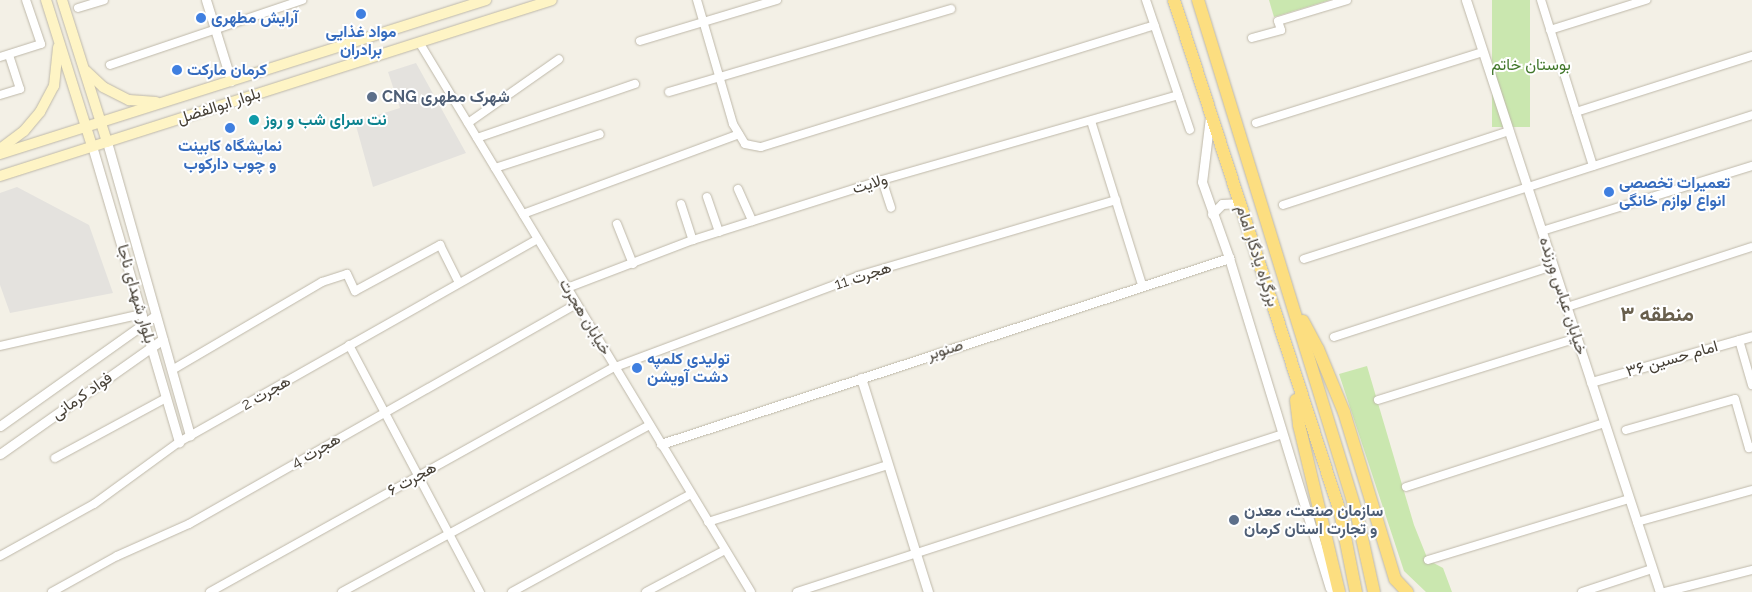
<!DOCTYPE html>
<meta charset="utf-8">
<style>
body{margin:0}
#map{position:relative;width:1752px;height:592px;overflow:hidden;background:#f3f0e6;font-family:Raleway,Vazirmatn,sans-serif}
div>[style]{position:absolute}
.green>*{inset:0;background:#cae7af;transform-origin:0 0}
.parking>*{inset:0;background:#e4e2de}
.roads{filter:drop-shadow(0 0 1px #beb8a9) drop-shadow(0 0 1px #beb8a9)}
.minor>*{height:8px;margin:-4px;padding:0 4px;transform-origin:4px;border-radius:4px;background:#fff}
.tertiary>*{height:9px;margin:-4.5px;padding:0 4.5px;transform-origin:4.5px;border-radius:4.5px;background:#fff}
.secondary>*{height:10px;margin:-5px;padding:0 5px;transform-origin:5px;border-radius:5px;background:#fef4c5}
.trunk>*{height:12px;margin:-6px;padding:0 6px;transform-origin:6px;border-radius:6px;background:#fcde80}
.dots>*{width:14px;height:14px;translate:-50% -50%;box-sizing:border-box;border:2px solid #fff;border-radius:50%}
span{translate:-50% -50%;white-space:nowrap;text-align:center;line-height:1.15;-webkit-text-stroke:4px #fff;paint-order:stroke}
.shop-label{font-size:16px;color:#366cbe;font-weight:700}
.left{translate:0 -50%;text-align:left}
.park-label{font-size:16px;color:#41772a}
.service-label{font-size:16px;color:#4e5e75;font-weight:700}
.street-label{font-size:16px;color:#464036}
.culture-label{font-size:16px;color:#0d838f;font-weight:700}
.district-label{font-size:21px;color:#685f4d;font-weight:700}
</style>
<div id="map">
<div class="green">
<div style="clip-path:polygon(1269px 0,1330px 0,1274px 17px)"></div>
<div style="left:1492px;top:0;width:38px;height:127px"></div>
<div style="clip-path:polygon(1367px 366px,1414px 525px,1428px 560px,1443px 568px,1452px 592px,1426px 592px,1404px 571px,1339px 374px)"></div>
</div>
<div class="parking">
<div style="clip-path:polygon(416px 63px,466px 153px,373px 187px,355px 122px,400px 108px,388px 72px)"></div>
<div style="clip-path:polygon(17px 187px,89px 225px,113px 293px,10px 313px,0 285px,0 193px)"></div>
</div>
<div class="roads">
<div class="minor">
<div style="left:697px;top:0;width:129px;rotate:73.8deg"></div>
<div style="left:733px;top:124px;width:23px;rotate:59deg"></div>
<div style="left:745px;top:144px;width:16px;rotate:11deg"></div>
<div style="left:761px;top:147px;width:412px;rotate:-17.2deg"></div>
<div style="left:1146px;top:0;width:137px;rotate:71.3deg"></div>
<div style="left:1541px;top:0;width:174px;rotate:72.6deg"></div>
<div style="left:78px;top:8px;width:27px;rotate:-17deg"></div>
<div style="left:1550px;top:30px;width:101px;rotate:-17.4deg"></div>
<div style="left:1252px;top:38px;width:30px;rotate:-15deg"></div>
<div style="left:1281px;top:30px;width:9px;rotate:-108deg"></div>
<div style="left:1278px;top:21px;width:72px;rotate:-16.9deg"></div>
<div style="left:640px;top:41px;width:143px;rotate:-16.7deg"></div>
<div style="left:419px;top:42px;width:642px;rotate:58.88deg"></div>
<div style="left:0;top:57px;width:43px;rotate:-17.6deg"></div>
<div style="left:41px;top:44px;width:46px;rotate:-108.8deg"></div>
<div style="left:110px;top:65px;width:203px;rotate:-18.7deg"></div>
<div style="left:669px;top:92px;width:294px;rotate:-16.4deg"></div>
<div style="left:0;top:95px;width:21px;rotate:-17deg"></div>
<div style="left:20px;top:89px;width:36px;rotate:-108deg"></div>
<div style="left:1576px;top:112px;width:185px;rotate:-17.7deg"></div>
<div style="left:1091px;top:121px;width:172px;rotate:72.7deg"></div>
<div style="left:468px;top:123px;width:111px;rotate:-35.1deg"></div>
<div style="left:1256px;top:123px;width:238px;rotate:-17.4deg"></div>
<div style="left:477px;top:138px;width:167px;rotate:-18.9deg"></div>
<div style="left:495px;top:168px;width:110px;rotate:-17.9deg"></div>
<div style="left:882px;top:180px;width:29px;rotate:72deg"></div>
<div style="left:738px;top:189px;width:35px;rotate:66deg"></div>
<div style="left:707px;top:197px;width:37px;rotate:71deg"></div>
<div style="left:681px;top:204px;width:38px;rotate:72deg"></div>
<div style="left:1283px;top:205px;width:238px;rotate:-18.1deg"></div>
<div style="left:523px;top:214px;width:230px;rotate:-20.3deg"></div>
<div style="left:617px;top:224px;width:43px;rotate:68.2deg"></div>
<div style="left:1542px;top:231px;width:220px;rotate:-17.2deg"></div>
<div style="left:1304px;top:259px;width:471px;rotate:-17.8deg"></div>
<div style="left:567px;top:288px;width:135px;rotate:-20.9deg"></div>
<div style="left:693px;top:240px;width:198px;rotate:-17.6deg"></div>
<div style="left:882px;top:180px;width:308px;rotate:-16deg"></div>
<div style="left:1567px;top:307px;width:194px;rotate:-18deg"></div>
<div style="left:1334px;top:337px;width:230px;rotate:-18deg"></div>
<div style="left:1739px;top:340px;width:47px;rotate:73.9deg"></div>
<div style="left:349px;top:345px;width:280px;rotate:62.1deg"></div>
<div style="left:0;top:346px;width:146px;rotate:-12.7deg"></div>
<div style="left:172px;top:370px;width:174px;rotate:-30.4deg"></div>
<div style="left:322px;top:282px;width:26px;rotate:-18deg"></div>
<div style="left:347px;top:274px;width:19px;rotate:65deg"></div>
<div style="left:355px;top:291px;width:97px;rotate:-28.4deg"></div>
<div style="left:440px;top:245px;width:42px;rotate:63.4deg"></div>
<div style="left:1378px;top:400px;width:208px;rotate:-17.3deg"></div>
<div style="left:1626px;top:430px;width:113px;rotate:-15.9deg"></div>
<div style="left:1735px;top:399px;width:51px;rotate:74.1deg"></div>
<div style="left:1749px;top:448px;width:3px;rotate:-18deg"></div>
<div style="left:55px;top:458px;width:126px;rotate:-28.4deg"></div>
<div style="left:1406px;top:487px;width:208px;rotate:-17.9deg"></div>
<div style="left:708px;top:522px;width:189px;rotate:-17.6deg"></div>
<div style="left:1637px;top:522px;width:119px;rotate:-15.5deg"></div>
<div style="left:0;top:556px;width:107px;rotate:-29deg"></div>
<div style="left:94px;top:504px;width:105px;rotate:-36.1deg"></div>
<div style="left:179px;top:442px;width:412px;rotate:-29.5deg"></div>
<div style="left:1428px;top:560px;width:210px;rotate:-16.9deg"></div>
<div style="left:52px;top:592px;width:74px;rotate:-29deg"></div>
<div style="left:117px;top:556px;width:79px;rotate:-24deg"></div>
<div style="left:189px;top:524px;width:446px;rotate:-29.6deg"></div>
<div style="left:210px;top:592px;width:463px;rotate:-29.1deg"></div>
<div style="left:615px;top:367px;width:259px;rotate:-20.5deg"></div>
<div style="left:858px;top:276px;width:269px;rotate:-16.4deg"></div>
<div style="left:342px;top:592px;width:350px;rotate:-28.5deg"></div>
<div style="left:512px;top:592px;width:204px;rotate:-28.7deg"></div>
<div style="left:646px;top:592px;width:89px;rotate:-28deg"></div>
<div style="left:797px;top:592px;width:511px;rotate:-18.01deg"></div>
<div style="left:1582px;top:592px;width:74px;rotate:-18.2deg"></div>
<div style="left:1665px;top:592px;width:90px;rotate:-14.2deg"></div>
</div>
<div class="tertiary">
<div style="left:206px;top:0;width:85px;rotate:72.8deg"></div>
<div style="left:1466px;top:0;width:623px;rotate:71.86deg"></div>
<div style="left:1210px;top:117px;width:65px;rotate:97deg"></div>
<div style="left:1202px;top:182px;width:81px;rotate:70.4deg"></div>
<div style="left:1229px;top:258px;width:345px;rotate:73deg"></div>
<div style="left:107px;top:142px;width:305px;rotate:74.2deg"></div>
<div style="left:92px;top:146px;width:309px;rotate:73.6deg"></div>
<div style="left:1212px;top:214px;width:14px;rotate:-45deg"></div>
<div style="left:1222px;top:204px;width:18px;rotate:-3deg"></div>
<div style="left:861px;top:378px;width:224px;rotate:72.6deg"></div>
<div style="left:1591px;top:382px;width:167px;rotate:-15.9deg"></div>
<div style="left:0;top:426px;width:191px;rotate:-35.4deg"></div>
<div style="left:661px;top:444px;width:598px;rotate:-18.13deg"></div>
<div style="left:0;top:454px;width:199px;rotate:-35.2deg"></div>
</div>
<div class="secondary">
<div style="left:46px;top:0;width:153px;rotate:72.5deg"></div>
<div style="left:62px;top:0;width:149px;rotate:72.4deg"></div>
<div style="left:86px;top:71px;width:23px;rotate:43deg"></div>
<div style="left:103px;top:87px;width:29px;rotate:27deg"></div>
<div style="left:129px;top:100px;width:27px;rotate:4deg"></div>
<div style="left:0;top:149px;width:30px;rotate:-37deg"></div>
<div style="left:24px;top:131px;width:25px;rotate:-50deg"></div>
<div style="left:40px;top:112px;width:30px;rotate:-62deg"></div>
<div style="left:54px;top:86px;width:39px;rotate:-84deg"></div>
<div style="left:0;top:154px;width:510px;rotate:-17.58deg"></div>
<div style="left:0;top:176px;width:579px;rotate:-17.68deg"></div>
</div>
<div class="trunk">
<div style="left:1174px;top:0;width:538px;rotate:72.04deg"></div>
<div style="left:1340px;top:512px;width:82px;rotate:78.7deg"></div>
<div style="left:1198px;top:0;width:535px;rotate:72.82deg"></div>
<div style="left:1356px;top:511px;width:83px;rotate:77.5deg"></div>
<div style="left:1303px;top:321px;width:32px;rotate:62deg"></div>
<div style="left:1318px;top:349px;width:68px;rotate:67.6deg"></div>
<div style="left:1344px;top:412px;width:175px;rotate:73deg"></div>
<div style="left:1395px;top:579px;width:18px;rotate:47deg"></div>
<div style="left:1296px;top:400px;width:25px;rotate:83deg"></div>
<div style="left:1299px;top:425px;width:172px;rotate:76.5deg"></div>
</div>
</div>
<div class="dots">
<div style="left:361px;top:14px;background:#3f7fe0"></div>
<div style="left:201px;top:18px;background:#3f7fe0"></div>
<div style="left:177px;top:70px;background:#3f7fe0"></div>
<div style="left:372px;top:97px;background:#5c6f8a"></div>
<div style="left:254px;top:120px;background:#0f9aa8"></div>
<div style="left:230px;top:128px;background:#3f7fe0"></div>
<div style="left:1609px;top:192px;background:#3f7fe0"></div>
<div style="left:637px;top:368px;background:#3f7fe0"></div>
<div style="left:1234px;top:520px;background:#5c6f8a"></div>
</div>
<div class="shop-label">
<span class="left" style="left:211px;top:18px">آرایش مطهری</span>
<span style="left:361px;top:41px">مواد غذایی<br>برادران</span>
<span class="left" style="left:187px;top:70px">کرمان مارکت</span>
<span style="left:230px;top:155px">نمایشگاه کابینت<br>و چوب دارکوب</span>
<span class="left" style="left:1619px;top:192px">تعمیرات تخصصی<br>انواع لوازم خانگی</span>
<span class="left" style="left:647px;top:368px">تولیدی کلمپه<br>دشت آویشن</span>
</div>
<div class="park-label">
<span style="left:1531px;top:65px">بوستان خاتم</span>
</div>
<div class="service-label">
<span class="left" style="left:382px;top:97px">CNG شهرک مطهری</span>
<span class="left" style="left:1244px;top:520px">سازمان صنعت، معدن<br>و تجارت استان کرمان</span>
</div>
<div class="street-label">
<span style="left:219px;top:106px;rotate:-18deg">بلوار ابوالفضل</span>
<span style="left:870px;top:184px;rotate:-17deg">ولایت</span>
<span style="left:1257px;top:256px;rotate:72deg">بزرگراه یادگار امام</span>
<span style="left:863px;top:276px;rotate:-18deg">هجرت 11</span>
<span style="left:136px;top:294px;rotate:74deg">بلوار شهدای ناجا</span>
<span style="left:1563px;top:296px;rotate:72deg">خیابان عباس ورزنده</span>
<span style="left:585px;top:317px;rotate:59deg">خیابان هجرت</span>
<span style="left:945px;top:350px;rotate:-18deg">صنوبر</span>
<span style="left:1672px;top:359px;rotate:-16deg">امام حسین ۳۶</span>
<span style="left:266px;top:393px;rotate:-30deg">هجرت 2</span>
<span style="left:82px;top:396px;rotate:-35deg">فواد کرمانی</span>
<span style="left:316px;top:451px;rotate:-30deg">هجرت 4</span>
<span style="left:412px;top:479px;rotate:-29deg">هجرت ۶</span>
</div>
<div class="culture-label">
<span class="left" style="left:264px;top:120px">نت سرای شب و روز</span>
</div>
<div class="district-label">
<span style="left:1657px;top:314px">منطقه ۳</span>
</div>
</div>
